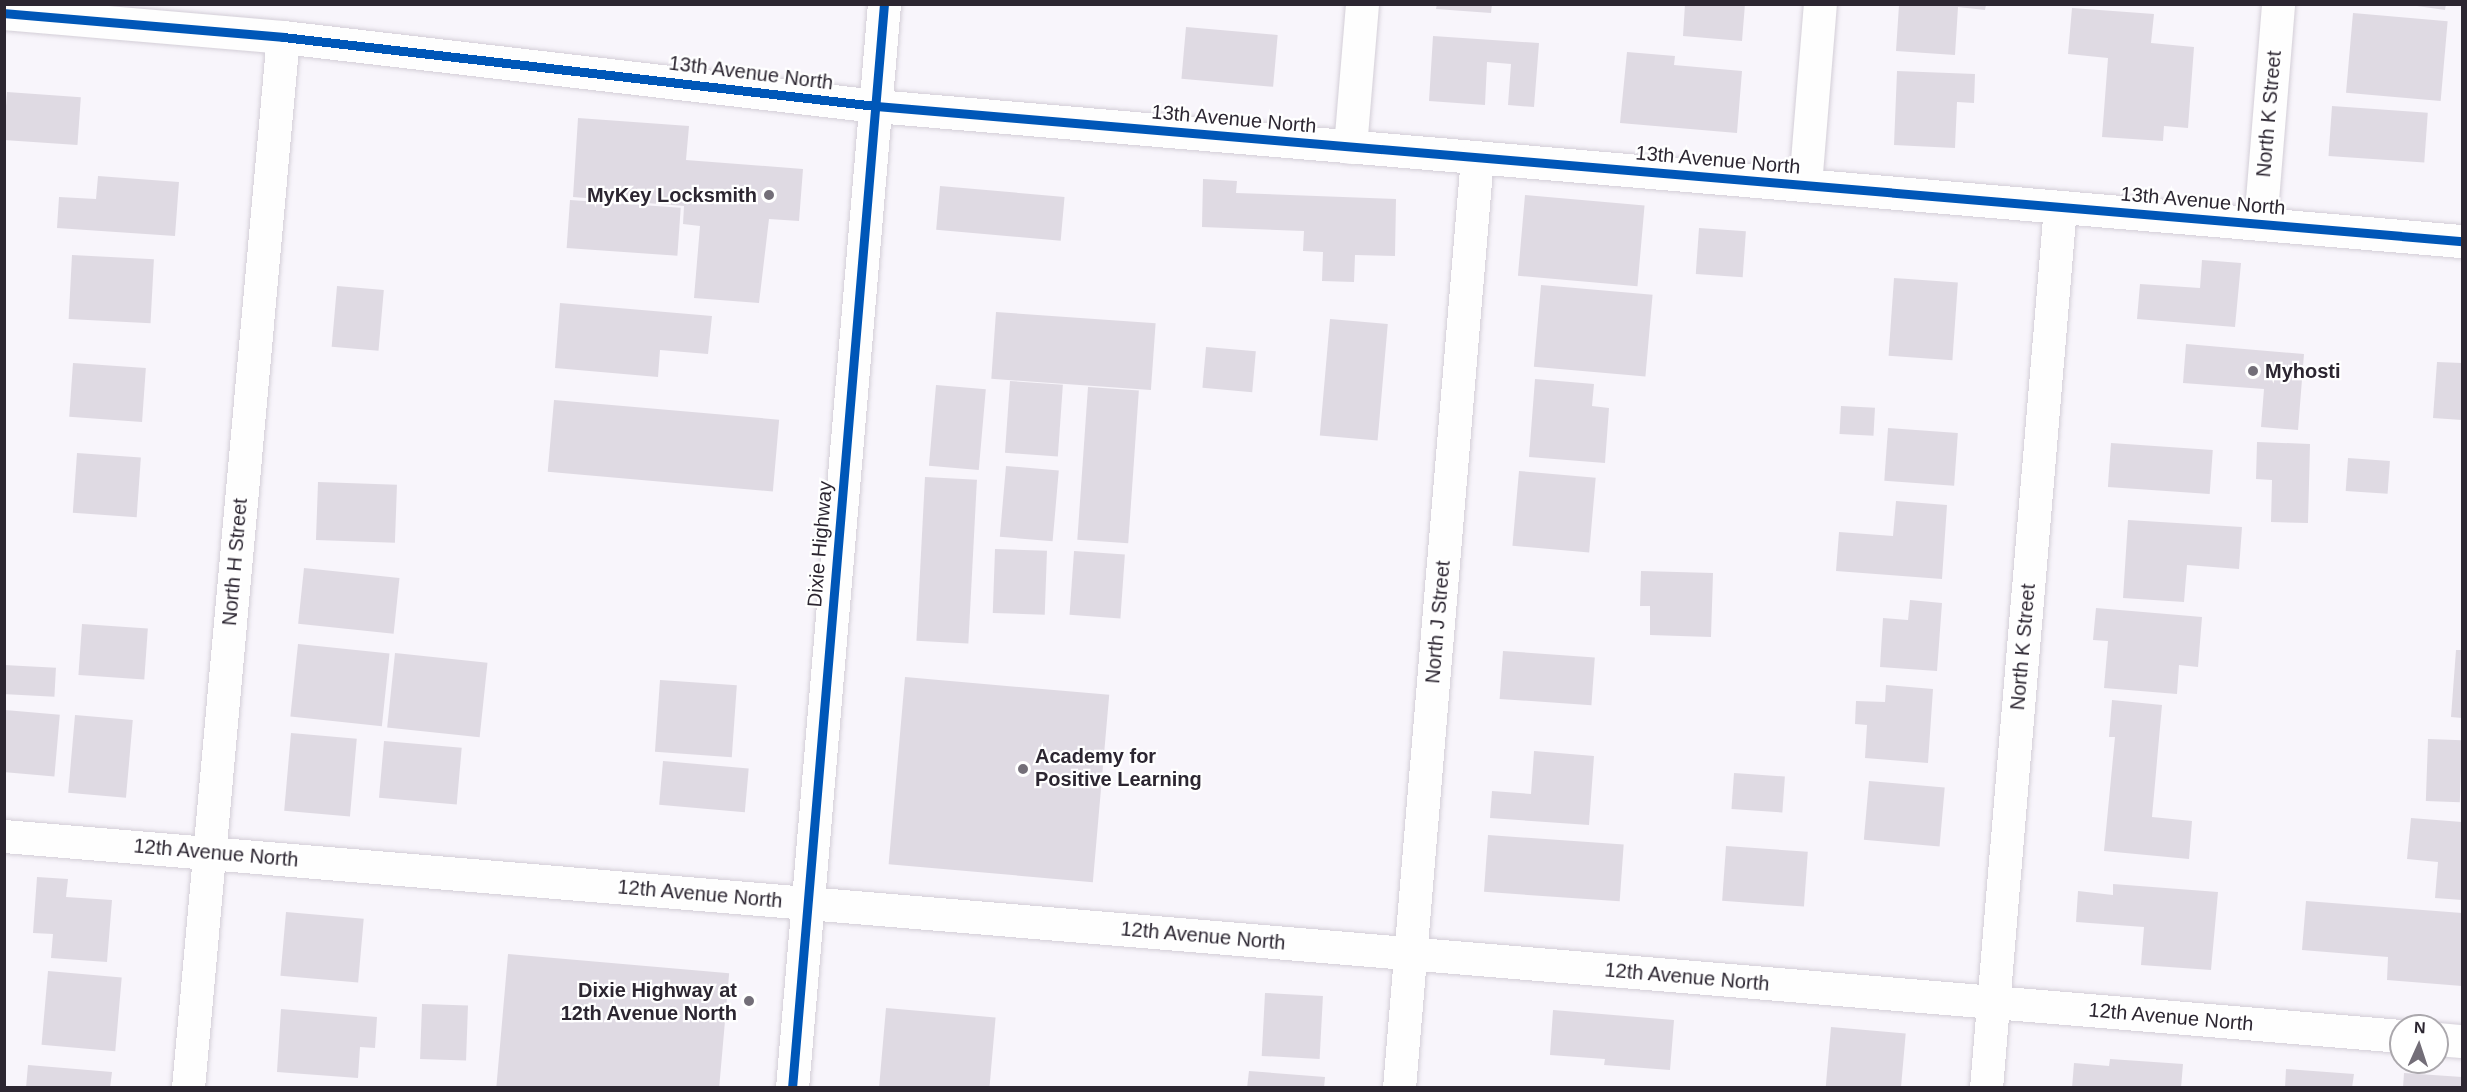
<!DOCTYPE html>
<style>
body{margin:0}
#map{position:relative;width:2467px;height:1092px;overflow:hidden;background:#f8f5fb;font-family:Helvetica,sans-serif}
div>[style]{position:absolute}
.building>*{inset:0;background:#dfdae3;transform-origin:0 0}
.roads{filter:drop-shadow(0 0 2px #d3ced7) drop-shadow(0 0 2px #d3ced7)}
.minor>*{height:33px;margin:-16.5px;padding:0 16.5px;transform-origin:16.5px;border-radius:16.5px;background:#fefefe}
.major>*{height:33px;margin:-16.5px;padding:0 16.5px;transform-origin:16.5px;border-radius:16.5px;background:#fefefe}
.cycleway>*{height:9px;margin:-4.5px;padding:0 4.5px;transform-origin:4.5px;border-radius:4.5px;background:#0057b8}
.dots>*{width:16px;height:16px;translate:-50% -50%;box-sizing:border-box;border:3px solid #fff;border-radius:50%}
span{translate:-50% -50%;white-space:nowrap;text-align:center;line-height:1.15;-webkit-text-stroke:4.5px #fff;paint-order:stroke}
.street-label{font-size:20px;color:#2c2631}
.poi-label{font-size:20px;color:#2c2631;font-weight:700}
.right{translate:-100% -50%;text-align:right}
.left{translate:0 -50%;text-align:left}
.frame{position:absolute;inset:0;border:6px solid #2c2631;pointer-events:none}
.north{position:absolute;left:2389px;top:1014px;width:60px;height:60px;box-sizing:border-box;background:#fff;border:2px solid #aba8ad;border-radius:50%;rotate:3deg;font-size:16px;font-weight:700;line-height:24px;text-align:center;color:#2c2631}
.north::after{content:'';display:block;margin:auto;width:21px;height:27px;background:#736e78;clip-path:polygon(50% 0,100% 100%,50% 72%,0 100%)}
</style>
<div id="map">
<div class="building">
<div style="clip-path:polygon(1437px 4px,1492px 4px,1491px 13px,1436px 9px)"></div>
<div style="clip-path:polygon(1685px 4px,1745px 4px,1742px 41px,1683px 36px)"></div>
<div style="clip-path:polygon(2403px 4px,2446px 4px,2445px 10px)"></div>
<div style="clip-path:polygon(1899px 5px,1986px 5px,1985px 10px,1958px 7px,1955px 55px,1896px 51px)"></div>
<div style="clip-path:polygon(2072px 8px,2154px 14px,2151px 43px,2194px 47px,2188px 128px,2164px 126px,2163px 141px,2102px 137px,2108px 58px,2068px 54px)"></div>
<div style="left:2353px;top:13px;width:95px;height:80px;rotate:5deg"></div>
<div style="left:1186px;top:27px;width:92px;height:52px;rotate:5deg"></div>
<div style="clip-path:polygon(1433px 36px,1539px 43px,1534px 107px,1508px 105px,1511px 64px,1487px 62px,1485px 105px,1429px 101px)"></div>
<div style="clip-path:polygon(1627px 52px,1675px 56px,1674px 65px,1742px 71px,1737px 133px,1620px 123px)"></div>
<div style="clip-path:polygon(1897px 71px,1975px 74px,1974px 103px,1957px 102px,1955px 148px,1894px 145px)"></div>
<div style="left:7px;top:92px;width:74px;height:48px;rotate:4deg"></div>
<div style="left:2332px;top:106px;width:96px;height:50px;rotate:4deg"></div>
<div style="clip-path:polygon(578px 118px,689px 126px,686px 160px,803px 169px,799px 221px,769px 219px,759px 303px,694px 298px,700px 226px,683px 224px,684px 206px,573px 197px)"></div>
<div style="clip-path:polygon(98px 176px,179px 182px,175px 236px,57px 228px,59px 197px,96px 199px)"></div>
<div style="clip-path:polygon(1203px 179px,1237px 181px,1236px 193px,1396px 199px,1395px 256px,1355px 255px,1354px 282px,1322px 281px,1323px 252px,1303px 251px,1304px 231px,1202px 227px)"></div>
<div style="left:940px;top:186px;width:125px;height:44px;rotate:5deg"></div>
<div style="left:1525px;top:195px;width:120px;height:81px;rotate:5deg"></div>
<div style="left:570px;top:200px;width:111px;height:48px;rotate:4deg"></div>
<div style="left:1699px;top:228px;width:47px;height:46px;rotate:4deg"></div>
<div style="left:72px;top:255px;width:82px;height:64px;rotate:3deg"></div>
<div style="clip-path:polygon(2202px 260px,2241px 263px,2235px 327px,2137px 319px,2140px 284px,2200px 288px)"></div>
<div style="left:1894px;top:278px;width:64px;height:78px;rotate:4deg"></div>
<div style="left:1541px;top:285px;width:112px;height:82px;rotate:5deg"></div>
<div style="left:337px;top:286px;width:47px;height:61px;rotate:5deg"></div>
<div style="clip-path:polygon(560px 303px,712px 316px,708px 354px,660px 350px,658px 377px,555px 368px)"></div>
<div style="left:996px;top:312px;width:160px;height:67px;rotate:4deg"></div>
<div style="left:1330px;top:319px;width:58px;height:117px;rotate:5deg"></div>
<div style="clip-path:polygon(2186px 344px,2304px 354px,2298px 430px,2261px 427px,2264px 389px,2183px 383px)"></div>
<div style="left:1206px;top:347px;width:50px;height:41px;rotate:5deg"></div>
<div style="clip-path:polygon(2437px 362px,2462px 363px,2462px 420px,2433px 418px)"></div>
<div style="left:73px;top:363px;width:73px;height:54px;rotate:4deg"></div>
<div style="clip-path:polygon(1535px 379px,1594px 384px,1592px 406px,1609px 408px,1605px 463px,1529px 457px)"></div>
<div style="left:1010px;top:381px;width:53px;height:72px;rotate:4deg"></div>
<div style="left:936px;top:385px;width:50px;height:81px;rotate:5deg"></div>
<div style="left:1088px;top:387px;width:51px;height:153px;rotate:4deg"></div>
<div style="left:554px;top:400px;width:226px;height:72px;rotate:5deg"></div>
<div style="left:1841px;top:406px;width:34px;height:28px;rotate:3deg"></div>
<div style="left:1888px;top:428px;width:70px;height:53px;rotate:4deg"></div>
<div style="clip-path:polygon(2257px 442px,2310px 444px,2308px 523px,2271px 522px,2272px 480px,2256px 479px)"></div>
<div style="left:2111px;top:443px;width:102px;height:44px;rotate:4deg"></div>
<div style="left:77px;top:453px;width:64px;height:60px;rotate:4deg"></div>
<div style="left:2348px;top:458px;width:42px;height:33px;rotate:4deg"></div>
<div style="left:1006px;top:466px;width:53px;height:71px;rotate:5deg"></div>
<div style="left:1519px;top:471px;width:77px;height:75px;rotate:5deg"></div>
<div style="left:925px;top:477px;width:52px;height:164px;rotate:3deg"></div>
<div style="left:318px;top:482px;width:79px;height:58px;rotate:2deg"></div>
<div style="clip-path:polygon(1896px 501px,1947px 505px,1942px 579px,1836px 571px,1839px 532px,1893px 536px)"></div>
<div style="clip-path:polygon(2128px 520px,2242px 527px,2239px 569px,2187px 565px,2184px 602px,2123px 598px)"></div>
<div style="left:995px;top:549px;width:52px;height:64px;rotate:2deg"></div>
<div style="left:1074px;top:551px;width:51px;height:64px;rotate:4deg"></div>
<div style="left:304px;top:568px;width:96px;height:56px;rotate:6deg"></div>
<div style="clip-path:polygon(1641px 571px,1713px 573px,1711px 637px,1650px 635px,1650px 606px,1640px 606px)"></div>
<div style="clip-path:polygon(1910px 600px,1942px 603px,1937px 671px,1880px 667px,1883px 618px,1908px 620px)"></div>
<div style="clip-path:polygon(2096px 608px,2202px 617px,2198px 667px,2179px 665px,2177px 694px,2104px 688px,2108px 641px,2093px 640px)"></div>
<div style="left:82px;top:624px;width:66px;height:51px;rotate:4deg"></div>
<div style="left:298px;top:644px;width:92px;height:73px;rotate:6deg"></div>
<div style="clip-path:polygon(2456px 650px,2462px 650px,2462px 718px,2451px 717px)"></div>
<div style="left:1503px;top:651px;width:92px;height:48px;rotate:4deg"></div>
<div style="left:395px;top:653px;width:93px;height:75px;rotate:6deg"></div>
<div style="left:4px;top:665px;width:52px;height:29px;rotate:3deg"></div>
<div style="left:905px;top:677px;width:205px;height:188px;rotate:5deg"></div>
<div style="left:660px;top:680px;width:77px;height:72px;rotate:4deg"></div>
<div style="clip-path:polygon(1886px 685px,1933px 689px,1928px 763px,1865px 758px,1867px 725px,1855px 724px,1856px 701px,1885px 702px)"></div>
<div style="clip-path:polygon(2112px 700px,2162px 705px,2152px 817px,2192px 821px,2189px 859px,2104px 851px,2115px 737px,2109px 737px)"></div>
<div style="left:5px;top:710px;width:55px;height:62px;rotate:5deg"></div>
<div style="left:75px;top:715px;width:58px;height:78px;rotate:5deg"></div>
<div style="left:291px;top:733px;width:66px;height:78px;rotate:5deg"></div>
<div style="left:2428px;top:739px;width:34px;height:62px;rotate:2deg"></div>
<div style="left:384px;top:741px;width:78px;height:57px;rotate:5deg"></div>
<div style="clip-path:polygon(1534px 751px,1594px 756px,1589px 825px,1490px 818px,1492px 791px,1531px 794px)"></div>
<div style="left:663px;top:761px;width:86px;height:44px;rotate:5deg"></div>
<div style="left:1734px;top:773px;width:51px;height:36px;rotate:4deg"></div>
<div style="left:1869px;top:781px;width:76px;height:59px;rotate:5deg"></div>
<div style="clip-path:polygon(2411px 818px,2462px 822px,2462px 900px,2435px 898px,2438px 862px,2407px 859px)"></div>
<div style="left:1488px;top:835px;width:136px;height:57px;rotate:4deg"></div>
<div style="left:1726px;top:846px;width:82px;height:55px;rotate:4deg"></div>
<div style="clip-path:polygon(37px 877px,68px 879px,66px 897px,112px 900px,107px 962px,51px 958px,53px 934px,33px 933px)"></div>
<div style="clip-path:polygon(2113px 884px,2218px 892px,2211px 970px,2141px 965px,2144px 927px,2076px 922px,2078px 891px,2113px 895px)"></div>
<div style="clip-path:polygon(2306px 901px,2462px 913px,2462px 986px,2387px 980px,2388px 957px,2302px 950px)"></div>
<div style="left:286px;top:912px;width:78px;height:64px;rotate:5deg"></div>
<div style="left:508px;top:954px;width:222px;height:134px;rotate:5deg"></div>
<div style="left:48px;top:971px;width:74px;height:74px;rotate:5deg"></div>
<div style="left:1265px;top:993px;width:58px;height:63px;rotate:3deg"></div>
<div style="left:422px;top:1004px;width:46px;height:55px;rotate:2deg"></div>
<div style="left:886px;top:1008px;width:110px;height:80px;rotate:5deg"></div>
<div style="clip-path:polygon(281px 1009px,377px 1017px,375px 1048px,360px 1047px,358px 1078px,277px 1072px)"></div>
<div style="clip-path:polygon(1553px 1010px,1674px 1020px,1670px 1070px,1604px 1065px,1605px 1059px,1550px 1055px)"></div>
<div style="left:1831px;top:1027px;width:75px;height:61px;rotate:5deg"></div>
<div style="clip-path:polygon(2110px 1059px,2183px 1064px,2181px 1088px,2072px 1088px,2074px 1063px,2109px 1066px)"></div>
<div style="clip-path:polygon(28px 1065px,112px 1072px,110px 1088px,26px 1088px)"></div>
<div style="clip-path:polygon(2286px 1069px,2354px 1074px,2352px 1088px,2285px 1088px)"></div>
<div style="clip-path:polygon(1249px 1071px,1325px 1077px,1324px 1088px,1247px 1088px)"></div>
<div style="clip-path:polygon(2404px 1073px,2462px 1077px,2462px 1088px,2403px 1088px)"></div>
</div>
<div class="roads">
<div class="minor">
<div style="left:4px;top:13px;width:280px;rotate:4.9deg"></div>
<div style="left:283px;top:37px;width:597px;rotate:6.64deg"></div>
<div style="left:876px;top:106px;width:1592px;rotate:4.87deg"></div>
<div style="left:1350px;top:147px;width:144px;rotate:-85.2deg"></div>
<div style="left:1805px;top:185px;width:182px;rotate:-85.3deg"></div>
<div style="left:2260px;top:224px;width:221px;rotate:-85.3deg"></div>
<div style="left:4px;top:836px;width:2405px;rotate:4.77deg"></div>
<div style="left:2437px;top:1039px;width:25px;rotate:5deg"></div>
<div style="left:188px;top:1088px;width:1055px;rotate:-84.84deg"></div>
<div style="left:1399px;top:1088px;width:934px;rotate:-85.21deg"></div>
<div style="left:1986px;top:1088px;width:884px;rotate:-85.2deg"></div>
</div>
<div class="major">
<div style="left:792px;top:1088px;width:1088px;rotate:-85.15deg"></div>
</div>
</div>
<div class="cycleway">
<div style="left:4px;top:13px;width:280px;rotate:4.9deg"></div>
<div style="left:283px;top:37px;width:597px;rotate:6.64deg"></div>
<div style="left:876px;top:106px;width:1592px;rotate:4.87deg"></div>
<div style="left:792px;top:1088px;width:1088px;rotate:-85.15deg"></div>
</div>
<div class="dots">
<div style="left:769px;top:195px;background:#736e78"></div>
<div style="left:2253px;top:371px;background:#736e78"></div>
<div style="left:1023px;top:769px;background:#736e78"></div>
<div style="left:749px;top:1001px;background:#736e78"></div>
</div>
<div class="street-label">
<span style="left:751px;top:73px;rotate:7deg">13th Avenue North</span>
<span style="left:2269px;top:114px;rotate:-85deg">North K Street</span>
<span style="left:1234px;top:119px;rotate:5deg">13th Avenue North</span>
<span style="left:1718px;top:160px;rotate:5deg">13th Avenue North</span>
<span style="left:2203px;top:201px;rotate:5deg">13th Avenue North</span>
<span style="left:820px;top:544px;rotate:-85deg">Dixie Highway</span>
<span style="left:235px;top:562px;rotate:-85deg">North H Street</span>
<span style="left:1438px;top:622px;rotate:-85deg">North J Street</span>
<span style="left:2023px;top:647px;rotate:-85deg">North K Street</span>
<span style="left:216px;top:853px;rotate:5deg">12th Avenue North</span>
<span style="left:700px;top:894px;rotate:5deg">12th Avenue North</span>
<span style="left:1203px;top:936px;rotate:5deg">12th Avenue North</span>
<span style="left:1687px;top:977px;rotate:5deg">12th Avenue North</span>
<span style="left:2171px;top:1017px;rotate:5deg">12th Avenue North</span>
</div>
<div class="poi-label">
<span class="right" style="left:757px;top:195px">MyKey Locksmith</span>
<span class="left" style="left:2265px;top:371px">Myhosti</span>
<span class="left" style="left:1035px;top:768px">Academy for<br>Positive Learning</span>
<span class="right" style="left:737px;top:1002px">Dixie Highway at<br>12th Avenue North</span>
</div>
<div class="frame"></div>
<div class="north">N</div>
</div>
